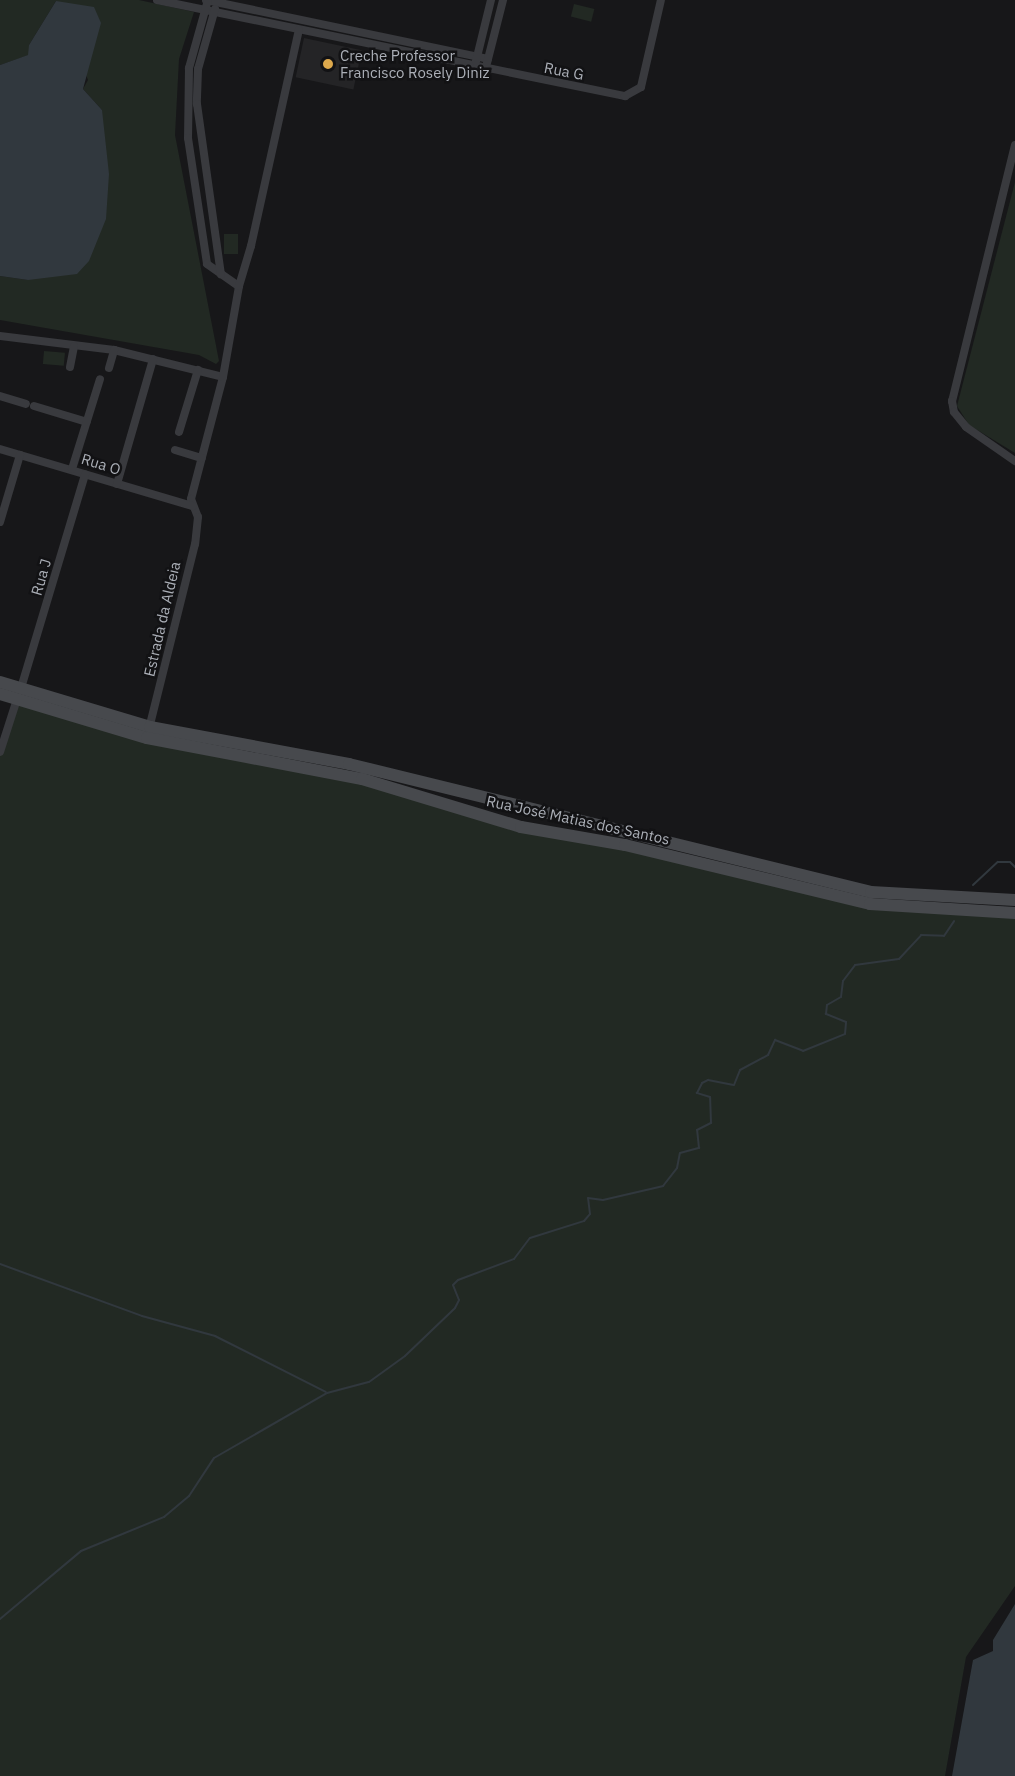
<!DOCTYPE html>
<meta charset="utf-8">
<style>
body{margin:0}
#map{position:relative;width:1015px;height:1776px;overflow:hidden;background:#171719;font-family:"IBM Plex Sans",sans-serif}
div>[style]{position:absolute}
.built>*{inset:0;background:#242426;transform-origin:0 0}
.green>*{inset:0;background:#222923;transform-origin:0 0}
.water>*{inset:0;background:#31383e}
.stream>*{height:2px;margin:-1px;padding:0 1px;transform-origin:1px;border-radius:1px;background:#31383e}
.minor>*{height:8px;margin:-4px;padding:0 4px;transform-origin:4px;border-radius:4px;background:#393a3e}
.secondary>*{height:12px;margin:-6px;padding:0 6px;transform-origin:6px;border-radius:6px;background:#47494d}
.dots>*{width:16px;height:16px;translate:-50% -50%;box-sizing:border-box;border:3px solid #121214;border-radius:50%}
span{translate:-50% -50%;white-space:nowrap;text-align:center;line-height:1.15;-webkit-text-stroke:5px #121214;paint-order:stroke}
.poi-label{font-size:15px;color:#abafb7}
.left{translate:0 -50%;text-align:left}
.street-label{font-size:15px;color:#abafb7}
</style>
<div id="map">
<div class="built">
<div style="left:304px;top:38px;width:59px;height:40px;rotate:12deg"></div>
</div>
<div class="green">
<div style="clip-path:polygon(0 0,139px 0,194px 12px,179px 59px,175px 135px,219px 361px,216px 364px,199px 355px,0 320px,0 276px,28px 280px,102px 110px,83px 89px,88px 80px,56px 1px,29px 45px,29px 55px,0 65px)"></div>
<div style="left:574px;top:4px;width:21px;height:13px;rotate:14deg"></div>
<div style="clip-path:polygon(1015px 182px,1015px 453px,969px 425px,957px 406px)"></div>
<div style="left:224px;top:234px;width:14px;height:20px"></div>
<div style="left:44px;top:351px;width:21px;height:13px;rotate:5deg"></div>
<div style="clip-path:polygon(17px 699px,323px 771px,489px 820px,870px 904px,1015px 913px,1015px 1586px,966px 1657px,945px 1776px,0 1776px,0 752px)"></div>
</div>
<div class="water">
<div style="clip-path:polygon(56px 1px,94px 7px,101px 23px,83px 89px,102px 110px,109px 174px,106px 219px,89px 261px,77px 274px,28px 280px,0 276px,0 65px,28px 55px,29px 45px)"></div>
<div style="clip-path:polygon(1015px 1604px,1015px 1776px,952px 1776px,973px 1660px,993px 1651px,993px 1640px)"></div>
</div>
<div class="stream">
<div style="left:973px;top:885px;width:34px;rotate:-43deg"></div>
<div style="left:998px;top:862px;width:12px"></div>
<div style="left:1010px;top:862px;width:7px;rotate:45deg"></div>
<div style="left:0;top:1264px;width:151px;rotate:20.1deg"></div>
<div style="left:142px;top:1316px;width:76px;rotate:15.3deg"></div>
<div style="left:215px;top:1336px;width:124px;rotate:26.8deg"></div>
<div style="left:0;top:1619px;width:106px;rotate:-40deg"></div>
<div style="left:81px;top:1551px;width:90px;rotate:-22.3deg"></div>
<div style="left:164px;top:1517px;width:33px;rotate:-40deg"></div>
<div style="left:189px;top:1496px;width:45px;rotate:-56.7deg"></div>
<div style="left:214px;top:1458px;width:130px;rotate:-29.9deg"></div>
<div style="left:327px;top:1393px;width:43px;rotate:-14.7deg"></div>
<div style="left:369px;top:1382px;width:44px;rotate:-35.8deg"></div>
<div style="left:405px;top:1356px;width:69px;rotate:-43.8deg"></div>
<div style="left:455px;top:1308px;width:9px;rotate:-63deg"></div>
<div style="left:459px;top:1300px;width:16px;rotate:-112deg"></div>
<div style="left:453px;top:1285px;width:7px;rotate:-45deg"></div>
<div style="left:458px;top:1280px;width:60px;rotate:-20.6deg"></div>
<div style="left:514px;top:1259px;width:26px;rotate:-53deg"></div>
<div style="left:530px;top:1238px;width:57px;rotate:-17.5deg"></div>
<div style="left:584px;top:1221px;width:9px;rotate:-49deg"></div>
<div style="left:590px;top:1214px;width:16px;rotate:-97deg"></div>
<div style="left:588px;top:1198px;width:15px;rotate:8deg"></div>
<div style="left:603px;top:1200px;width:62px;rotate:-13.1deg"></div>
<div style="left:663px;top:1186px;width:23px;rotate:-52deg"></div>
<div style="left:677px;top:1168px;width:15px;rotate:-79deg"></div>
<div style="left:680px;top:1153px;width:20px;rotate:-15deg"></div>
<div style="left:699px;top:1148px;width:18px;rotate:-96deg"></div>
<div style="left:697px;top:1130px;width:16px;rotate:-27deg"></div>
<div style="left:711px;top:1123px;width:26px;rotate:-92deg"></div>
<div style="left:710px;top:1097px;width:14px;rotate:-163deg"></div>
<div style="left:697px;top:1093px;width:11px;rotate:-63deg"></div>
<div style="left:702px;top:1083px;width:7px;rotate:-27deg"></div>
<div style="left:708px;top:1080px;width:26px;rotate:11deg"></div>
<div style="left:734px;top:1085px;width:16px;rotate:-68deg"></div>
<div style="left:740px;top:1070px;width:32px;rotate:-28deg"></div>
<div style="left:768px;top:1055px;width:17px;rotate:-65deg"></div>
<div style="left:775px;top:1040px;width:30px;rotate:21deg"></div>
<div style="left:803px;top:1051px;width:45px;rotate:-22deg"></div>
<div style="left:845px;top:1034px;width:12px;rotate:-85deg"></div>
<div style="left:846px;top:1022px;width:22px;rotate:-158deg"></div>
<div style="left:826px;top:1014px;width:9px;rotate:-84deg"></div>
<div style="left:827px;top:1005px;width:16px;rotate:-30deg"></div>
<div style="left:841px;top:997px;width:16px;rotate:-83deg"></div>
<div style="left:843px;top:981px;width:20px;rotate:-53deg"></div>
<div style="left:855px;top:965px;width:44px;rotate:-7.8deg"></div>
<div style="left:899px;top:959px;width:33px;rotate:-47deg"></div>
<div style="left:921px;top:935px;width:23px;rotate:2deg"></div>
<div style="left:944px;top:936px;width:18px;rotate:-56deg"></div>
</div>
<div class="minor">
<div style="left:157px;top:0;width:478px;rotate:11.6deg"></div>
<div style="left:625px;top:96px;width:18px;rotate:-29deg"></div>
<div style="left:641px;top:87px;width:89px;rotate:-77.1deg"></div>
<div style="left:206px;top:0;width:288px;rotate:11.8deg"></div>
<div style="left:208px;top:0;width:71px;rotate:105.6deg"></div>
<div style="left:189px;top:68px;width:70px;rotate:90.8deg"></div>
<div style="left:188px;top:138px;width:127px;rotate:81.4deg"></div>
<div style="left:207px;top:264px;width:39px;rotate:35deg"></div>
<div style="left:215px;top:9px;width:62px;rotate:105.8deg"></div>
<div style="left:198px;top:69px;width:35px;rotate:92deg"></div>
<div style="left:197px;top:104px;width:172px;rotate:82deg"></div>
<div style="left:476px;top:61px;width:63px;rotate:-76.2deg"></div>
<div style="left:487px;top:63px;width:65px;rotate:-75.7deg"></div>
<div style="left:1015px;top:145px;width:264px;rotate:103.8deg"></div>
<div style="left:952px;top:401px;width:11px;rotate:80deg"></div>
<div style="left:954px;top:412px;width:19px;rotate:51deg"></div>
<div style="left:966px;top:427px;width:60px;rotate:34.8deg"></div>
<div style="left:0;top:336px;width:115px;rotate:7deg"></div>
<div style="left:114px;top:350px;width:112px;rotate:13.9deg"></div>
<div style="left:223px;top:377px;width:126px;rotate:104.7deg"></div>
<div style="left:191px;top:499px;width:19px;rotate:69deg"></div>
<div style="left:198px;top:517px;width:27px;rotate:96deg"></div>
<div style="left:195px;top:544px;width:194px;rotate:104deg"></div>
<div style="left:70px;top:367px;width:21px;rotate:-79deg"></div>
<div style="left:109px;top:368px;width:19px;rotate:-74deg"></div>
<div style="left:223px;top:377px;width:92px;rotate:-80deg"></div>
<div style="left:239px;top:286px;width:42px;rotate:-73.3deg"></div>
<div style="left:251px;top:246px;width:221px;rotate:-77.5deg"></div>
<div style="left:0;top:396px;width:27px;rotate:17deg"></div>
<div style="left:34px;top:406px;width:55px;rotate:16.8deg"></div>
<div style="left:179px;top:432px;width:65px;rotate:-73deg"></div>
<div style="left:0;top:449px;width:201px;rotate:16.5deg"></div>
<div style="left:175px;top:450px;width:28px;rotate:17deg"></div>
<div style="left:72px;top:469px;width:94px;rotate:-72.7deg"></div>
<div style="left:117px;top:484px;width:130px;rotate:-73.9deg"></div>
<div style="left:0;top:522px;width:70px;rotate:-73.4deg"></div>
<div style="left:21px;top:688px;width:223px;rotate:-73.3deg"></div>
<div style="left:0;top:752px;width:56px;rotate:-72.2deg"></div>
</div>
<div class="secondary">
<div style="left:0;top:682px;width:157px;rotate:16.7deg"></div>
<div style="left:150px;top:727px;width:202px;rotate:10.5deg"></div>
<div style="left:349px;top:764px;width:537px;rotate:13.78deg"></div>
<div style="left:871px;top:892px;width:144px;rotate:3.2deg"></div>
<div style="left:0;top:694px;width:153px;rotate:16.7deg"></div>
<div style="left:147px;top:738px;width:219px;rotate:10.8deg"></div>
<div style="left:362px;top:779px;width:166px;rotate:16.8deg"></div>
<div style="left:521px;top:827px;width:106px;rotate:9.8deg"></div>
<div style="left:625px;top:845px;width:252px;rotate:13.5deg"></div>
<div style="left:870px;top:904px;width:145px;rotate:3.6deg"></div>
</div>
<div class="dots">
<div style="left:328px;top:64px;background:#dca84c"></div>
</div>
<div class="poi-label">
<span class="left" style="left:340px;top:64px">Creche Professor<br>Francisco Rosely Diniz</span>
</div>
<div class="street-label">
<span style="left:564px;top:71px;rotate:11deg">Rua G</span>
<span style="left:101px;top:464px;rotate:17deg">Rua O</span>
<span style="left:41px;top:577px;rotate:-74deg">Rua J</span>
<span style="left:162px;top:619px;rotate:-77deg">Estrada da Aldeia</span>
<span style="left:578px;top:820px;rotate:12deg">Rua José Matias dos Santos</span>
</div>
</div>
